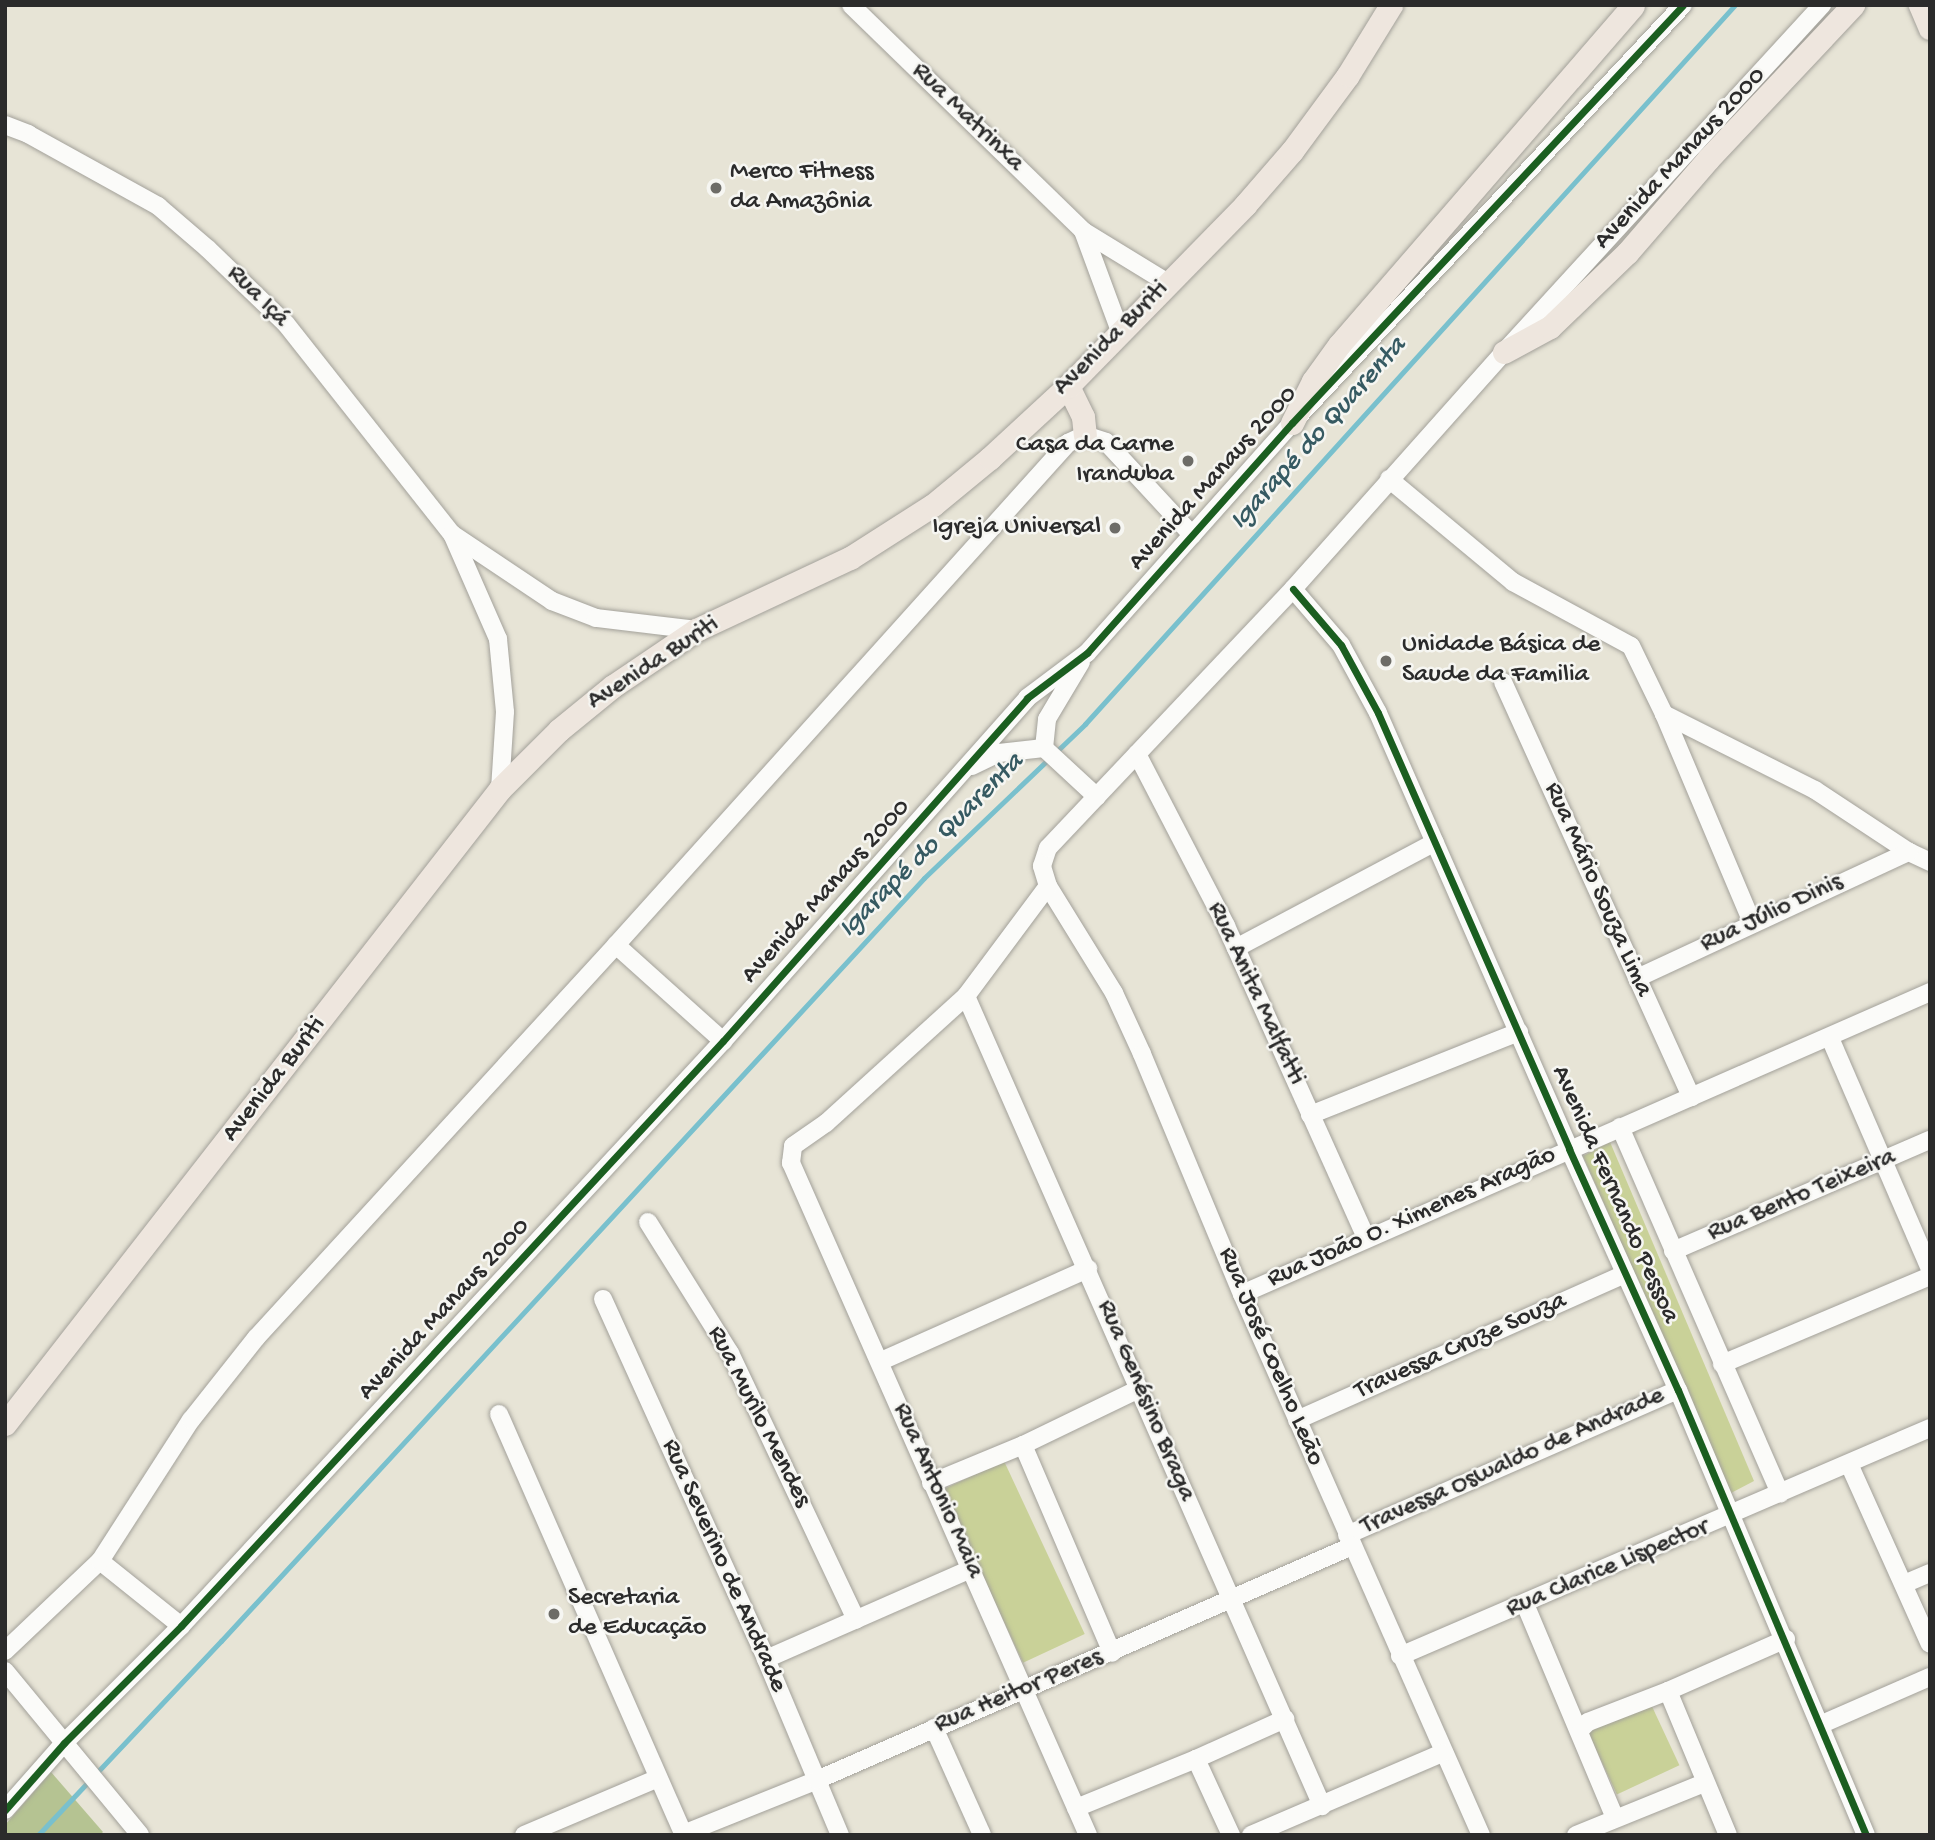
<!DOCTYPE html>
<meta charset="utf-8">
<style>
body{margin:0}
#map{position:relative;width:1935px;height:1840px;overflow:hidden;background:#e7e4d6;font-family:"Gochi Hand",sans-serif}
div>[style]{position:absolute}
.green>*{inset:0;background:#c9d198;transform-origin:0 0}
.forest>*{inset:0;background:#b5c392}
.stream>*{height:5px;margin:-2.5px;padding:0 2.5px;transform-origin:2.5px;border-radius:2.5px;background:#79c0cd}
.roads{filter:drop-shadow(0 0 2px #a3a19a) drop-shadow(0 0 2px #a3a19a)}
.minor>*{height:18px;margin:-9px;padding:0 9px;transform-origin:9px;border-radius:9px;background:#fbfbf9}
.major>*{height:23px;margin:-11.5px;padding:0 11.5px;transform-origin:11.5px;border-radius:11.5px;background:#eee6de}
.cycleway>*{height:7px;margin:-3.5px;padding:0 3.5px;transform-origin:3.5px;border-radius:3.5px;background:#1b5e20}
.dots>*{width:19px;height:19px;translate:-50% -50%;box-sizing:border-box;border:4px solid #f6f6f2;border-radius:50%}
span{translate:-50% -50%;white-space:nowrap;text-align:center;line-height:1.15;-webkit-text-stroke:5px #f6f6f2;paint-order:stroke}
.street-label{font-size:26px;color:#2b2b2b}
.poi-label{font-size:26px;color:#2b2b2b}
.left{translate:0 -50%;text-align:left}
.right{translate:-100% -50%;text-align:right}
.water-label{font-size:28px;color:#365a62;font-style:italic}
.frame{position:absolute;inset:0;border:7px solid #2b2b2b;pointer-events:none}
</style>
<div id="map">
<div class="green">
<div style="clip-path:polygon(1610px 1142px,1754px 1481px,1731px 1493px,1583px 1156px)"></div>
<div style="left:1004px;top:1461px;width:191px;height:68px;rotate:65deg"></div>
<div style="left:1649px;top:1700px;width:72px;height:69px;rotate:65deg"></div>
</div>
<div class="forest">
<div style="clip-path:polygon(51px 1772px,103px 1832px,100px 1835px,5px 1835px,5px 1825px)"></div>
</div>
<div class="stream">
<div style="left:38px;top:1835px;width:267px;rotate:-46.7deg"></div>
<div style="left:221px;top:1641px;width:1037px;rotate:-47.34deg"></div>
<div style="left:924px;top:878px;width:223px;rotate:-43.7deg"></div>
<div style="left:1085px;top:724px;width:969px;rotate:-47.89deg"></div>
</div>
<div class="roads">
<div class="minor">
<div style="left:851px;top:5px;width:324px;rotate:44.2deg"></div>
<div style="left:1083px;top:231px;width:100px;rotate:31.5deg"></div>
<div style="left:5px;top:125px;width:25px;rotate:21deg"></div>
<div style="left:28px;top:134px;width:149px;rotate:29deg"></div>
<div style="left:158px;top:206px;width:66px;rotate:40.7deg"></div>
<div style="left:208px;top:249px;width:108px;rotate:43.9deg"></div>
<div style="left:286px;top:324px;width:268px;rotate:51.7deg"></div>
<div style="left:452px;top:534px;width:115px;rotate:66.3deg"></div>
<div style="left:498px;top:639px;width:73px;rotate:84.5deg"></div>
<div style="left:505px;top:712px;width:77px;rotate:93.7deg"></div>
<div style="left:1083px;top:231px;width:107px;rotate:69.7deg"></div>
<div style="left:1389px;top:479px;width:161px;rotate:39.7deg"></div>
<div style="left:1513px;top:582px;width:134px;rotate:28.5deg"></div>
<div style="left:1631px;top:646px;width:76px;rotate:64.1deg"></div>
<div style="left:1664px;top:714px;width:169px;rotate:26.7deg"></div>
<div style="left:1815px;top:790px;width:113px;rotate:33.4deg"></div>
<div style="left:1909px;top:852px;width:23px;rotate:25deg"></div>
<div style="left:452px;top:534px;width:120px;rotate:33.8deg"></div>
<div style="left:552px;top:601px;width:47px;rotate:21.1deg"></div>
<div style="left:596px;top:618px;width:101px;rotate:6.8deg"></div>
<div style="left:1293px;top:589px;width:74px;rotate:49.4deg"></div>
<div style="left:1341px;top:645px;width:77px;rotate:61.4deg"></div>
<div style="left:1378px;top:713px;width:476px;rotate:66.3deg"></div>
<div style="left:1569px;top:1149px;width:265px;rotate:65.7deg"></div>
<div style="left:1678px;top:1390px;width:483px;rotate:67.1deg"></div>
<div style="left:1503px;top:682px;width:456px;rotate:65.6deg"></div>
<div style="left:1664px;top:714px;width:226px;rotate:67.1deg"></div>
<div style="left:1044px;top:748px;width:29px;rotate:-84deg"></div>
<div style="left:1047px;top:719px;width:66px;rotate:-59.2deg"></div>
<div style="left:1137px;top:754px;width:194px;rotate:62.6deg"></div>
<div style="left:1226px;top:926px;width:341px;rotate:65.8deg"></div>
<div style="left:972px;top:766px;width:30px;rotate:-26deg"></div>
<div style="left:999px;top:753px;width:45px;rotate:-6.3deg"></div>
<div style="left:1044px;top:748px;width:72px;rotate:42.8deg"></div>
<div style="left:1048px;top:886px;width:126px;rotate:58.3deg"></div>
<div style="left:1114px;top:993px;width:67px;rotate:65.3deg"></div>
<div style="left:1142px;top:1054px;width:260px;rotate:67.4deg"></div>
<div style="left:1242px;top:1294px;width:591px;rotate:66.17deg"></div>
<div style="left:616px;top:945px;width:144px;rotate:41.9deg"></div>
<div style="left:1236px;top:948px;width:225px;rotate:-28deg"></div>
<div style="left:1637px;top:978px;width:300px;rotate:-24.9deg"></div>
<div style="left:966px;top:996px;width:885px;rotate:66.27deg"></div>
<div style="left:1830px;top:1038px;width:252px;rotate:66.6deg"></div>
<div style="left:1310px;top:1115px;width:225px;rotate:-21.7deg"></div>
<div style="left:1620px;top:1127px;width:400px;rotate:66.4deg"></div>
<div style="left:648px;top:1222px;width:155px;rotate:58deg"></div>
<div style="left:730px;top:1353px;width:295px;rotate:64.7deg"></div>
<div style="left:1673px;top:1251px;width:280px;rotate:-23.4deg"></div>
<div style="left:1242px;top:1294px;width:751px;rotate:-23.7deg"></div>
<div style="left:603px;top:1299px;width:395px;rotate:65.6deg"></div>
<div style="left:766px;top:1659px;width:191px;rotate:67.2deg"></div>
<div style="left:881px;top:1361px;width:227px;rotate:-24deg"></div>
<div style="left:1722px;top:1364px;width:226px;rotate:-22.9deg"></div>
<div style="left:499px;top:1414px;width:460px;rotate:66.3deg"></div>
<div style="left:1297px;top:1420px;width:359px;rotate:-24deg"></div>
<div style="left:1023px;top:1445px;width:226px;rotate:66.8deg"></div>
<div style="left:1849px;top:1464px;width:197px;rotate:65.8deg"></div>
<div style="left:931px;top:1483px;width:100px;rotate:-22.4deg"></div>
<div style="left:1023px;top:1445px;width:129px;rotate:-25.8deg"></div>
<div style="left:1347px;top:1535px;width:361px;rotate:-23.7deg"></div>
<div style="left:100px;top:1561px;width:104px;rotate:38.7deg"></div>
<div style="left:1904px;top:1584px;width:28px;rotate:-23deg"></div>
<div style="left:1525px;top:1604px;width:232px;rotate:67.2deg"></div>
<div style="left:5px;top:1651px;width:131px;rotate:-43.5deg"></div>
<div style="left:100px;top:1561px;width:168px;rotate:-57.2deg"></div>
<div style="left:191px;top:1420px;width:105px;rotate:-51.6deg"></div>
<div style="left:256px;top:1338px;width:533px;rotate:-47.51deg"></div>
<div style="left:616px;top:945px;width:676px;rotate:-48deg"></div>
<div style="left:1068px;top:443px;width:19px;rotate:-25deg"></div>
<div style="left:1085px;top:435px;width:22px;rotate:18deg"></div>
<div style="left:1106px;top:442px;width:127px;rotate:47.2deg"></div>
<div style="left:1400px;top:1656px;width:577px;rotate:-23.28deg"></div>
<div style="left:766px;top:1659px;width:224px;rotate:-23.7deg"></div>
<div style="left:5px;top:1671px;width:212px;rotate:50.5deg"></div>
<div style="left:1668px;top:1691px;width:156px;rotate:67.4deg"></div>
<div style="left:1820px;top:1725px;width:120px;rotate:-23.6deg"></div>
<div style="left:934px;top:1728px;width:117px;rotate:65.8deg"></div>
<div style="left:1581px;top:1729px;width:10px;rotate:-45deg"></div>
<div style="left:1588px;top:1722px;width:86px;rotate:-21.2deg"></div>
<div style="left:1668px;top:1691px;width:129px;rotate:-23.8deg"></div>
<div style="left:1196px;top:1759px;width:84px;rotate:65.3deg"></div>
<div style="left:1076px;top:1808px;width:130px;rotate:-22.2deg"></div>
<div style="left:1196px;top:1759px;width:98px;rotate:-24.2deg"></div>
<div style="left:5px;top:1810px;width:89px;rotate:-48.6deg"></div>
<div style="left:64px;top:1743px;width:165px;rotate:-45deg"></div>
<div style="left:181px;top:1626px;width:797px;rotate:-47.19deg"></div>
<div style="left:723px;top:1041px;width:458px;rotate:-48.4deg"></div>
<div style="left:1027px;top:698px;width:75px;rotate:-36.9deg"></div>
<div style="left:1087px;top:653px;width:308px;rotate:-48.3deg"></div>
<div style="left:1292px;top:423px;width:572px;rotate:-46.91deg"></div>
<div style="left:683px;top:1834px;width:144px;rotate:-21.9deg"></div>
<div style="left:817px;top:1780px;width:584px;rotate:-23.62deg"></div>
<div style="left:524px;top:1835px;width:146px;rotate:-23deg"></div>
<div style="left:1088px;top:1835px;width:735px;rotate:-113.84deg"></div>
<div style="left:791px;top:1163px;width:17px;rotate:-83deg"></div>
<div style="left:793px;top:1146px;width:40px;rotate:-34.9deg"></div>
<div style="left:826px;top:1123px;width:189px;rotate:-42.2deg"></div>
<div style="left:966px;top:996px;width:137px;rotate:-53.3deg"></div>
<div style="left:1048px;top:886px;width:21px;rotate:-107deg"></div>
<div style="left:1042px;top:866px;width:19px;rotate:-72deg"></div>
<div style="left:1048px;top:848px;width:357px;rotate:-46.6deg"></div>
<div style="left:1293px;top:589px;width:317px;rotate:-48.3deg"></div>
<div style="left:1504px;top:352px;width:471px;rotate:-47.5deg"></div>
<div style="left:1251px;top:1835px;width:208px;rotate:-23.2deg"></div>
<div style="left:1576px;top:1835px;width:138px;rotate:-22.1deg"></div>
</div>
<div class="major">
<div style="left:1920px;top:5px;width:25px;rotate:67deg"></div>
<div style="left:1504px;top:352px;width:52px;rotate:-28.5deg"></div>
<div style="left:1550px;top:327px;width:107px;rotate:-43.9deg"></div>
<div style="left:1627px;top:253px;width:124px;rotate:-49.2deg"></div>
<div style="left:1708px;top:159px;width:212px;rotate:-46.7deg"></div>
<div style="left:1068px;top:386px;width:34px;rotate:64deg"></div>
<div style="left:1083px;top:417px;width:18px;rotate:84deg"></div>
<div style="left:1292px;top:423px;width:47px;rotate:-63.4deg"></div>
<div style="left:1313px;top:381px;width:44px;rotate:-54.2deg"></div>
<div style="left:1339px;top:345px;width:449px;rotate:-49.1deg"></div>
<div style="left:5px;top:1424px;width:805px;rotate:-52.06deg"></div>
<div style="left:500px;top:789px;width:83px;rotate:-45deg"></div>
<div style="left:559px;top:730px;width:70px;rotate:-39.2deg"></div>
<div style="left:613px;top:686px;width:100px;rotate:-34deg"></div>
<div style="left:696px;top:630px;width:170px;rotate:-25.1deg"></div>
<div style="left:850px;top:558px;width:98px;rotate:-32.6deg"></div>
<div style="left:933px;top:505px;width:74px;rotate:-39.5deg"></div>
<div style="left:990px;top:458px;width:106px;rotate:-42.7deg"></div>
<div style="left:1068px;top:386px;width:253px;rotate:-45.6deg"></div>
<div style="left:1245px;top:205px;width:72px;rotate:-49deg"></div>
<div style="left:1292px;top:151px;width:94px;rotate:-53.6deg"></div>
<div style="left:1348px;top:75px;width:82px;rotate:-58.4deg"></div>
</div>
</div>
<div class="cycleway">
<div style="left:1293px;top:589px;width:74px;rotate:49.4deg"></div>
<div style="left:1341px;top:645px;width:77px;rotate:61.4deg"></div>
<div style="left:1378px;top:713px;width:476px;rotate:66.3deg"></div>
<div style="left:1569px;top:1149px;width:265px;rotate:65.7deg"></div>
<div style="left:1678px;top:1390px;width:483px;rotate:67.1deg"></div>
<div style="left:5px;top:1810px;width:89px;rotate:-48.6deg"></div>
<div style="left:64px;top:1743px;width:165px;rotate:-45deg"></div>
<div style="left:181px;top:1626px;width:797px;rotate:-47.19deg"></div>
<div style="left:723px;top:1041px;width:458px;rotate:-48.4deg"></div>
<div style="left:1027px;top:698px;width:75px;rotate:-36.9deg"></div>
<div style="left:1087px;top:653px;width:308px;rotate:-48.3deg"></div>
<div style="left:1292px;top:423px;width:572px;rotate:-46.91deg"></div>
</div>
<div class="dots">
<div style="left:716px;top:188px;background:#6d6c67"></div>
<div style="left:1188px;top:461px;background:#6d6c67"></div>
<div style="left:1115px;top:528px;background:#6d6c67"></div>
<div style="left:1386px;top:661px;background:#6d6c67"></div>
<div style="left:554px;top:1614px;background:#6d6c67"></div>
</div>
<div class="street-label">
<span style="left:967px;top:118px;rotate:44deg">Rua Matrinxa</span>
<span style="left:1681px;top:159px;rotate:-47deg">Avenida Manaus 2000</span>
<span style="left:257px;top:297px;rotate:45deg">Rua Içá</span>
<span style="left:1112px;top:339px;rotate:-45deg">Avenida Buriti</span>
<span style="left:1214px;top:479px;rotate:-48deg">Avenida Manaus 2000</span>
<span style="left:654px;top:664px;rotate:-33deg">Avenida Buriti</span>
<span style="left:1597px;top:890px;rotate:66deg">Rua Mário Souza Lima</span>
<span style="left:827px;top:892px;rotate:-48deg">Avenida Manaus 2000</span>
<span style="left:1772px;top:914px;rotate:-25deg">Rua Júlio Dinis</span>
<span style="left:1255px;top:994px;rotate:65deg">Rua Anita Malfatti</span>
<span style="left:275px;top:1080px;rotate:-52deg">Avenida Buriti</span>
<span style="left:1614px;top:1195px;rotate:66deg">Avenida Fernando Pessoa</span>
<span style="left:1802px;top:1196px;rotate:-23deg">Rua Bento Teixeira</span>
<span style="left:1412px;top:1218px;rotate:-24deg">Rua João O. Ximenes Aragão</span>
<span style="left:445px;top:1310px;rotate:-47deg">Avenida Manaus 2000</span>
<span style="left:1461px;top:1347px;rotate:-24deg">Travessa Cruze Souza</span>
<span style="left:1270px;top:1357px;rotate:67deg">Rua José Coelho Leão</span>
<span style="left:1145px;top:1401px;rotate:67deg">Rua Genésino Braga</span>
<span style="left:758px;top:1417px;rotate:63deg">Rua Murilo Mendes</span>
<span style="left:1513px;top:1462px;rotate:-24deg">Travessa Oswaldo de Andrade</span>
<span style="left:937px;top:1491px;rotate:66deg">Rua Antonio Maia</span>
<span style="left:723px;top:1566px;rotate:66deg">Rua Severino de Andrade</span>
<span style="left:1608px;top:1569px;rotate:-23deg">Rua Clarice Lispector</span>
<span style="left:1019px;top:1692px;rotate:-23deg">Rua Heitor Peres</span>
</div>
<div class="poi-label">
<span class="left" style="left:730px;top:188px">Merco Fitness<br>da Amazônia</span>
<span class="right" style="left:1174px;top:461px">Casa da Carne<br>Iranduba</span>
<span class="right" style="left:1101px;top:528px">Igreja Universal</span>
<span class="left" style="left:1402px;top:661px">Unidade Básica de<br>Saude da Familia</span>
<span class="left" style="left:568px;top:1614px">Secretaria<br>de Educação</span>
</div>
<div class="water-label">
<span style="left:1319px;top:434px;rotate:-48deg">Igarapé do Quarenta</span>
<span style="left:932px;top:846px;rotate:-45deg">Igarapé do Quarenta</span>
</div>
<div class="frame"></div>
</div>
